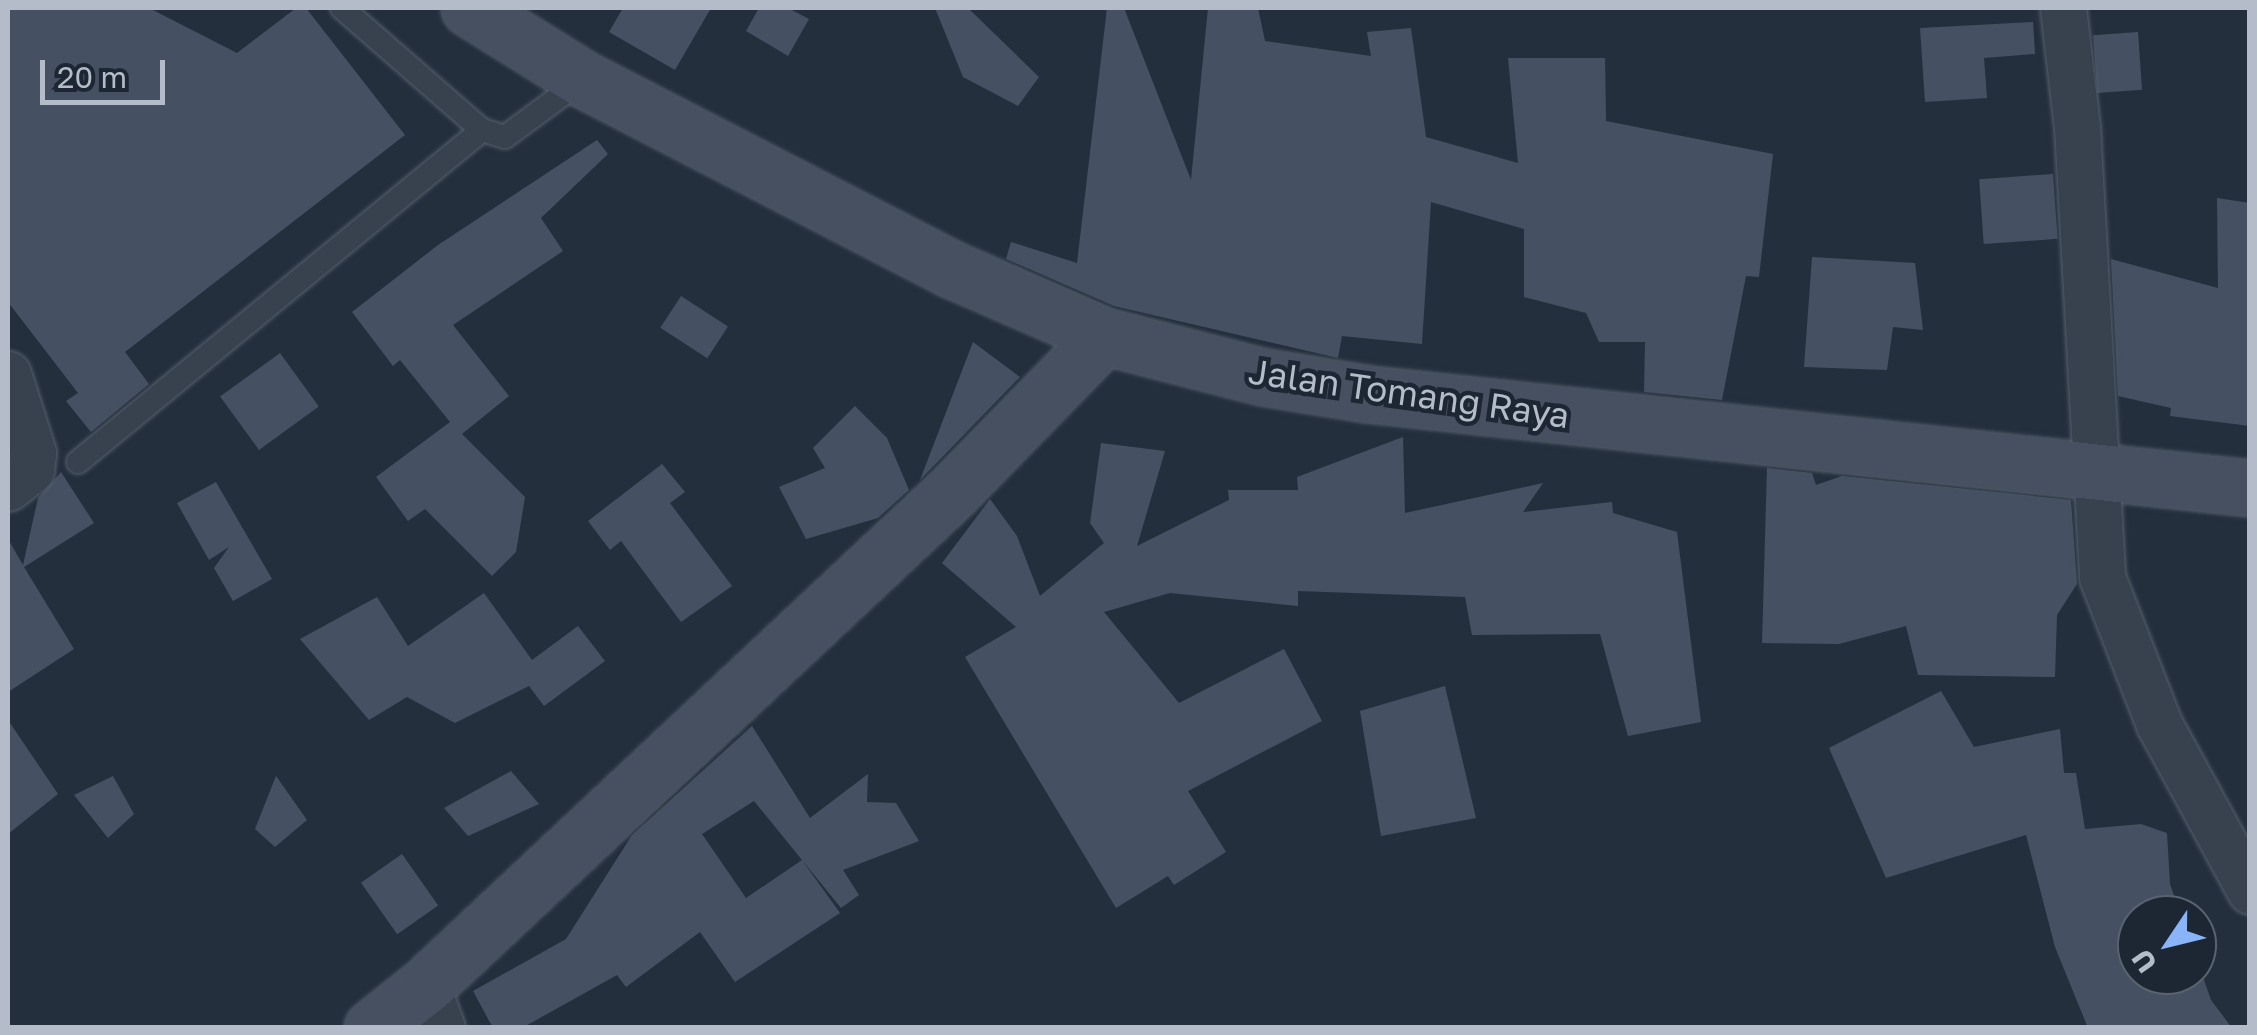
<!DOCTYPE html>
<style>
body{margin:0}
#map{position:relative;width:2257px;height:1035px;overflow:hidden;background:#242f3e;font-family:"Golos Text",sans-serif}
div>[style]{position:absolute}
.building>*{inset:0;background:#455162;transform-origin:0 0}
.roads{filter:drop-shadow(0 0 2px #565f6c) drop-shadow(0 0 2px #565f6c)}
.lane>*{height:22px;margin:-11px;padding:0 11px;transform-origin:11px;border-radius:11px;background:#38414e}
.street>*{height:45px;margin:-22.5px;padding:0 22.5px;transform-origin:22.5px;border-radius:22.5px;background:#38414e}
.secondary>*{height:55px;margin:-27.5px;padding:0 27.5px;transform-origin:27.5px;border-radius:27.5px;background:#465061}
span{translate:-50% -50%;white-space:nowrap;text-align:center;line-height:1.15;-webkit-text-stroke:9px #1d2633;paint-order:stroke}
.street-label{font-size:35px;color:#b4bcc9}
.frame{position:absolute;inset:0;border:10px solid #b4bcc9;pointer-events:none}
.north{position:absolute;left:2117px;top:895px;width:100px;height:100px;box-sizing:border-box;background:#1d2633;border:2px solid #59626f;border-radius:50%;rotate:235deg;font-size:28px;font-weight:700;line-height:40px;text-align:center;color:#b4bcc9}
.north::after{content:'';display:block;margin:auto;width:35px;height:45px;background:#8ab4f8;clip-path:polygon(50% 0,100% 100%,50% 72%,0 100%)}
.scale{position:absolute;left:40px;top:60px;width:125px;height:45px;box-sizing:border-box;border:5px solid #b4bcc9;border-top:0;padding-left:12px;font-size:30px;line-height:35px;white-space:nowrap;color:#b4bcc9;-webkit-text-stroke:8px #1d2633;paint-order:stroke}
</style>
<div id="map">
<div class="building">
<div style="clip-path:polygon(8px 8px,149px 8px,237px 53px,296px 8px,306px 8px,405px 135px,125px 352px,149px 384px,91px 432px,66px 401px,78px 393px,8px 302px)"></div>
<div style="clip-path:polygon(623px 8px,711px 8px,675px 70px,609px 32px)"></div>
<div style="clip-path:polygon(759px 8px,788px 8px,809px 19px,788px 56px,746px 31px)"></div>
<div style="clip-path:polygon(935px 8px,968px 8px,1039px 77px,1018px 106px,963px 77px)"></div>
<div style="clip-path:polygon(1107px 8px,1124px 8px,1191px 180px,1208px 8px,1258px 8px,1265px 41px,1371px 56px,1367px 32px,1411px 28px,1426px 137px,1518px 163px,1508px 58px,1605px 58px,1606px 121px,1773px 154px,1759px 277px,1746px 276px,1722px 400px,1644px 392px,1645px 342px,1599px 342px,1586px 313px,1524px 297px,1524px 229px,1431px 202px,1422px 344px,1342px 336px,1338px 358px,1114px 306px,1006px 259px,1011px 242px,1077px 263px)"></div>
<div style="clip-path:polygon(2033px 22px,2035px 54px,1984px 58px,1987px 98px,1925px 102px,1920px 28px)"></div>
<div style="left:2138px;top:32px;width:58px;height:45px;rotate:86deg"></div>
<div style="clip-path:polygon(597px 140px,608px 154px,541px 218px,563px 251px,453px 325px,509px 396px,462px 434px,525px 497px,516px 552px,492px 576px,425px 509px,408px 521px,376px 477px,450px 422px,400px 360px,393px 366px,352px 312px,438px 245px)"></div>
<div style="left:2053px;top:174px;width:65px;height:74px;rotate:86deg"></div>
<div style="clip-path:polygon(2217px 198px,2250px 203px,2250px 426px,2170px 416px,2171px 408px,2118px 396px,2111px 259px,2218px 288px)"></div>
<div style="clip-path:polygon(1812px 257px,1915px 263px,1923px 330px,1893px 327px,1887px 370px,1804px 367px)"></div>
<div style="left:681px;top:296px;width:56px;height:38px;rotate:33deg"></div>
<div style="clip-path:polygon(973px 342px,1020px 377px,920px 480px)"></div>
<div style="left:280px;top:353px;width:66px;height:74px;rotate:54deg"></div>
<div style="clip-path:polygon(855px 406px,887px 438px,909px 490px,878px 518px,806px 539px,779px 487px,825px 468px,813px 448px)"></div>
<div style="clip-path:polygon(1403px 437px,1405px 513px,1543px 483px,1523px 512px,1612px 502px,1613px 513px,1677px 532px,1701px 722px,1628px 736px,1600px 634px,1472px 635px,1465px 597px,1298px 591px,1298px 606px,1170px 593px,1104px 612px,1179px 703px,1284px 649px,1322px 721px,1188px 791px,1226px 852px,1174px 885px,1168px 876px,1116px 908px,965px 657px,1016px 627px,942px 563px,990px 499px,1017px 536px,1040px 596px,1104px 543px,1090px 523px,1101px 443px,1165px 451px,1137px 546px,1229px 500px,1228px 490px,1298px 490px,1297px 477px)"></div>
<div style="clip-path:polygon(662px 464px,685px 492px,670px 503px,732px 586px,681px 622px,621px 541px,610px 550px,588px 521px)"></div>
<div style="clip-path:polygon(1767px 468px,1812px 473px,1816px 485px,1842px 476px,2071px 500px,2077px 584px,2057px 615px,2055px 677px,1918px 675px,1906px 626px,1839px 644px,1762px 643px)"></div>
<div style="clip-path:polygon(61px 472px,94px 523px,24px 567px,74px 649px,8px 692px,8px 539px,23px 565px,38px 498px)"></div>
<div style="clip-path:polygon(216px 482px,272px 579px,233px 601px,214px 568px,229px 547px,209px 560px,177px 503px)"></div>
<div style="clip-path:polygon(484px 593px,532px 660px,578px 626px,605px 661px,544px 706px,529px 686px,455px 723px,407px 697px,369px 720px,300px 639px,377px 597px,408px 646px)"></div>
<div style="clip-path:polygon(1445px 686px,1476px 818px,1381px 836px,1360px 711px)"></div>
<div style="clip-path:polygon(1941px 691px,1974px 747px,2060px 729px,2064px 773px,2076px 773px,2085px 829px,2141px 824px,2167px 833px,2170px 884px,2181px 915px,2137px 915px,2137px 975px,2197px 975px,2197px 960px,2211px 1000px,2232px 1028px,2088px 1028px,2055px 947px,2026px 835px,1886px 878px,1829px 748px)"></div>
<div style="clip-path:polygon(8px 720px,58px 794px,8px 834px)"></div>
<div style="clip-path:polygon(evenodd,752px 726px,810px 818px,868px 774px,867px 802px,896px 803px,919px 841px,843px 870px,859px 895px,841px 908px,802px 860px,840px 913px,735px 982px,700px 932px,626px 987px,617px 975px,522px 1028px,493px 1028px,473px 991px,566px 939px,632px 835px,752px 726px,754px 801px,802px 860px,746px 898px,702px 834px,754px 801px)"></div>
<div style="clip-path:polygon(511px 771px,539px 804px,468px 836px,444px 808px)"></div>
<div style="clip-path:polygon(113px 776px,134px 814px,108px 838px,74px 795px)"></div>
<div style="clip-path:polygon(276px 776px,307px 820px,275px 847px,255px 829px)"></div>
<div style="left:402px;top:854px;width:63px;height:50px;rotate:55deg"></div>
</div>
<div class="roads">
<div class="lane">
<div style="left:342px;top:8px;width:186px;rotate:41.1deg"></div>
<div style="left:78px;top:462px;width:523px;rotate:-39.41deg"></div>
<div style="left:482px;top:130px;width:24px;rotate:17deg"></div>
<div style="left:505px;top:137px;width:94px;rotate:-36.4deg"></div>
</div>
<div class="street">
<div style="left:2063px;top:8px;width:120px;rotate:83.3deg"></div>
<div style="left:2077px;top:127px;width:451px;rotate:86.8deg"></div>
<div style="left:2102px;top:577px;width:158px;rotate:68.8deg"></div>
<div style="left:2159px;top:724px;width:190px;rotate:61.4deg"></div>
<div style="left:8px;top:374px;width:83px;rotate:72.4deg"></div>
<div style="left:33px;top:453px;width:17px;rotate:97deg"></div>
<div style="left:31px;top:470px;width:29px;rotate:142deg"></div>
<div style="left:426px;top:985px;width:46px;rotate:69.6deg"></div>
</div>
<div class="secondary">
<div style="left:469px;top:8px;width:134px;rotate:31.9deg"></div>
<div style="left:583px;top:79px;width:237px;rotate:27.3deg"></div>
<div style="left:794px;top:188px;width:177px;rotate:27.3deg"></div>
<div style="left:951px;top:269px;width:167px;rotate:23.6deg"></div>
<div style="left:1104px;top:336px;width:165px;rotate:14.4deg"></div>
<div style="left:1264px;top:377px;width:105px;rotate:9.3deg"></div>
<div style="left:1368px;top:394px;width:887px;rotate:6.08deg"></div>
<div style="left:372px;top:1028px;width:69px;rotate:-38.5deg"></div>
<div style="left:426px;top:985px;width:720px;rotate:-43.14deg"></div>
<div style="left:951px;top:493px;width:219px;rotate:-45.7deg"></div>
</div>
</div>
<div class="street-label">
<span style="left:1409px;top:393px;rotate:8deg">Jalan Tomang Raya</span>
</div>
<div class="frame"></div>
<div class="north">U</div>
<div class="scale">20 m</div>
</div>
